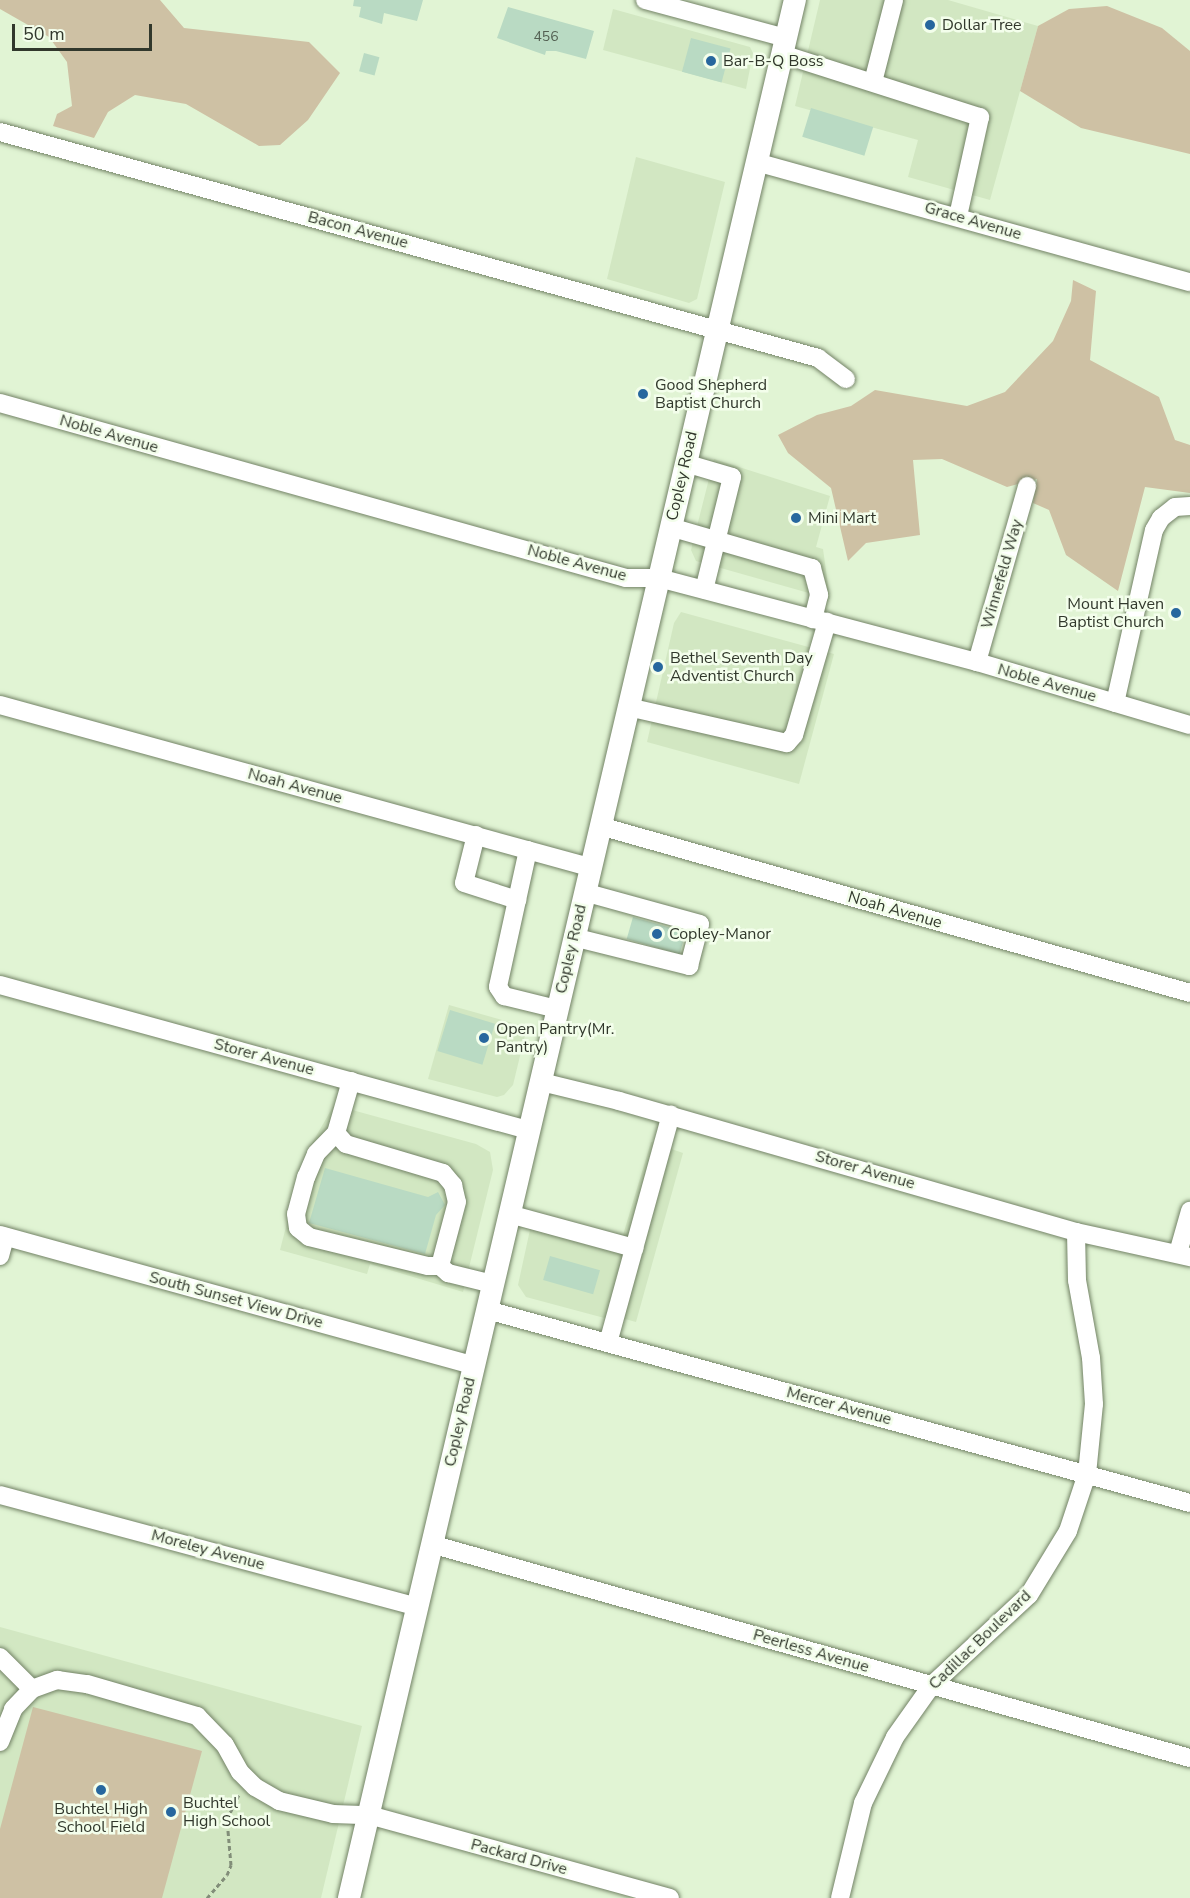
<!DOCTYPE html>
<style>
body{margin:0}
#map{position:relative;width:1190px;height:1898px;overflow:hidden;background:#e1f4d4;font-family:"Nunito Sans",sans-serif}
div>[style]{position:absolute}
.built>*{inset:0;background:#d2e7c2}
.green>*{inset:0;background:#cec1a4}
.building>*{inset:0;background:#b9dac3;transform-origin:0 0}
.path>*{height:3px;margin-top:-1.5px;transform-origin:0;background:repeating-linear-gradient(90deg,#828e79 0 4.5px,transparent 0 7.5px)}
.roads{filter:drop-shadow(0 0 2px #728265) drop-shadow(0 0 2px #728265)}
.minor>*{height:18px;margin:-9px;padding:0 9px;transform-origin:9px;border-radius:9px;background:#fff}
.major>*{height:22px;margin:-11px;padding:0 11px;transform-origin:11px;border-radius:11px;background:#fff}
.dots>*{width:16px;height:16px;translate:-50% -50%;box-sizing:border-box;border:3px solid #f3feeb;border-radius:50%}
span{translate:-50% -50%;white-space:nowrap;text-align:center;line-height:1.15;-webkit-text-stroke:5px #f3feeb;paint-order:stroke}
.number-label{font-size:14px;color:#536052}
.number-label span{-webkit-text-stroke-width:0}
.poi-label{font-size:16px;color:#31382c}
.left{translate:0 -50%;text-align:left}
.right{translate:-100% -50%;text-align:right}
.street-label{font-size:16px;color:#31382c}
.scale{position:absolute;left:12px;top:24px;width:140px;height:27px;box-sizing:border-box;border:3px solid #31382c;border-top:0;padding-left:8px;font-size:18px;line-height:21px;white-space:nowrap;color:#31382c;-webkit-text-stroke:4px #f3feeb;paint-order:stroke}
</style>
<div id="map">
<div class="built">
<div style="clip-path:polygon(820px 0,948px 0,1038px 26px,990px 200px,908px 177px,918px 140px,795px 106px)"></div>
<div style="clip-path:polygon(613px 9px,750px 47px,753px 53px,746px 89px,603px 50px)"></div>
<div style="clip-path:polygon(636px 157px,725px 182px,697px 299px,689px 303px,607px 279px)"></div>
<div style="clip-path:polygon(714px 459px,830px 496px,816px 547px,823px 549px,830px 599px,696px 561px,691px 550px)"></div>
<div style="clip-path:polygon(681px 612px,834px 654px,799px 784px,647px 742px,674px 623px)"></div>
<div style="clip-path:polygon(449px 1005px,527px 1027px,513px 1085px,504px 1095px,497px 1097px,428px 1079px)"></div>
<div style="clip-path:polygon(334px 1105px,476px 1144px,490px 1152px,493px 1170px,463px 1292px,370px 1264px,367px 1274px,280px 1250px,304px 1157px)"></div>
<div style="clip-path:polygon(651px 1142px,683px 1153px,636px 1322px,625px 1319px,623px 1323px,526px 1297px,518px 1285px,533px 1216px,623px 1235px)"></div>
<div style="clip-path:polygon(0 1627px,362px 1726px,321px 1898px,0 1898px)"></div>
</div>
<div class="green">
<div style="clip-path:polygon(0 0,160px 0,184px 28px,309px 42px,340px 73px,308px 120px,280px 145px,259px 146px,186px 104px,135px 95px,108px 112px,94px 138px,53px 126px,57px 114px,72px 106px,67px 62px,49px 37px,0 9px)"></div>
<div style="clip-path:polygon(1107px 6px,1162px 28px,1190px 51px,1190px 154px,1081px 128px,1020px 91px,1038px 26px,1069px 9px)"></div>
<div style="clip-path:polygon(1073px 280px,1096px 291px,1090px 360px,1159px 397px,1175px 440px,1190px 445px,1190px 493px,1145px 487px,1118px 591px,1066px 555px,1049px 510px,1033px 503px,1037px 479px,1007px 487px,942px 459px,913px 460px,920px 535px,866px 543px,848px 561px,831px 488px,788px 453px,778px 435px,817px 415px,851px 406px,875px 390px,967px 406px,1005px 392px,1053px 341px,1071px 301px)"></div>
<div style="clip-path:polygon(33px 1707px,202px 1751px,162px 1898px,0 1898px,0 1829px)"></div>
</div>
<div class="building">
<div style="clip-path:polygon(354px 0,423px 0,417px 21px,384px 13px,382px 24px,359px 17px,361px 7px,353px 6px)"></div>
<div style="clip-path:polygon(508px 7px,594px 31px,586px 59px,556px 51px,546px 51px,545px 55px,497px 38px)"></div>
<div style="left:691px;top:38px;width:41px;height:35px;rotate:15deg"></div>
<div style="left:364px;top:53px;width:16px;height:19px;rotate:15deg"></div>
<div style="left:811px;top:108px;width:65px;height:30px;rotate:17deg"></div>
<div style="left:633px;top:917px;width:55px;height:23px;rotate:16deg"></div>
<div style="left:450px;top:1010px;width:47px;height:43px;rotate:17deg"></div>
<div style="clip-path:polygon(325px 1168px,428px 1197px,438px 1192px,445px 1205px,436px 1215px,425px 1254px,309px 1223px)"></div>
<div style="left:550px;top:1256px;width:52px;height:25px;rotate:16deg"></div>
</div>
<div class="path">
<div style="left:207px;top:1898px;width:30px;rotate:-49deg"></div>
<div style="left:227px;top:1875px;width:11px;rotate:-68deg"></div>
<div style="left:231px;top:1865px;width:46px;rotate:-95deg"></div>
<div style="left:227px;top:1819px;width:28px;rotate:-64deg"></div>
</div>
<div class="roads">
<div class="minor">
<div style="left:645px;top:0;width:146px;rotate:15.1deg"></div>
<div style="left:782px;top:54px;width:208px;rotate:17.7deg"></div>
<div style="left:980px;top:117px;width:101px;rotate:102.5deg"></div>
<div style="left:873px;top:82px;width:85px;rotate:-75.6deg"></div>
<div style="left:0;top:132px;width:849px;rotate:15.44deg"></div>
<div style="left:818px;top:358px;width:35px;rotate:37deg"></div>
<div style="left:756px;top:162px;width:450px;rotate:15.5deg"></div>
<div style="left:0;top:403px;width:650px;rotate:15.62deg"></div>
<div style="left:626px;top:578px;width:33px"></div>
<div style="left:659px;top:578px;width:329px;rotate:14.8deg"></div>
<div style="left:977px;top:662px;width:222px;rotate:16.5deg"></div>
<div style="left:685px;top:463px;width:49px;rotate:16.6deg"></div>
<div style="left:732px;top:477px;width:116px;rotate:103.9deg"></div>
<div style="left:670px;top:527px;width:148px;rotate:16.1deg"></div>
<div style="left:812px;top:568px;width:28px;rotate:75deg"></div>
<div style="left:819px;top:595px;width:25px;rotate:104deg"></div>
<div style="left:977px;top:662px;width:183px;rotate:-74.1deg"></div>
<div style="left:1115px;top:703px;width:177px;rotate:-77.3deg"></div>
<div style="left:1154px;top:530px;width:14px;rotate:-60deg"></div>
<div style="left:1161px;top:518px;width:18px;rotate:-38deg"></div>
<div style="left:1175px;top:507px;width:15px;rotate:-4deg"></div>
<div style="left:0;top:705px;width:611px;rotate:15.38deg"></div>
<div style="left:628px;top:707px;width:163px;rotate:12.8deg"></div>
<div style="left:787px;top:743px;width:11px;rotate:-49deg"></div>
<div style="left:794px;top:735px;width:118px;rotate:-73.7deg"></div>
<div style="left:600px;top:826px;width:613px;rotate:15.8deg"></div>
<div style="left:476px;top:835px;width:49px;rotate:104deg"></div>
<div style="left:464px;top:883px;width:56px;rotate:17.8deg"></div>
<div style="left:528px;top:850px;width:140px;rotate:102.4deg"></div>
<div style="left:498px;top:987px;width:11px;rotate:56deg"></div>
<div style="left:504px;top:996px;width:55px;rotate:13.8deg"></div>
<div style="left:573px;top:937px;width:120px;rotate:14deg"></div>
<div style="left:689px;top:966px;width:43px;rotate:-75.3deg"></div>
<div style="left:700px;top:924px;width:120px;rotate:-164.6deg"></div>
<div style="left:0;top:985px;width:548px;rotate:15.36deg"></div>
<div style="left:351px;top:1081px;width:54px;rotate:106.1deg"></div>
<div style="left:336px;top:1133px;width:15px;rotate:48deg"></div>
<div style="left:346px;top:1144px;width:101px;rotate:16.6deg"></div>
<div style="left:443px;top:1173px;width:16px;rotate:50deg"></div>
<div style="left:453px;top:1185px;width:17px;rotate:77deg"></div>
<div style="left:457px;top:1202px;width:66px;rotate:104.9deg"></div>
<div style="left:440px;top:1266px;width:11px;rotate:41deg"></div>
<div style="left:448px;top:1273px;width:46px;rotate:13.7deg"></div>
<div style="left:541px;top:1082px;width:80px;rotate:13.7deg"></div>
<div style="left:619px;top:1101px;width:475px;rotate:16deg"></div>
<div style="left:1076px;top:1232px;width:117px;rotate:12.4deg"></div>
<div style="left:336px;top:1133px;width:29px;rotate:134deg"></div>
<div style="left:316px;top:1154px;width:25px;rotate:113deg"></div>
<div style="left:306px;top:1177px;width:38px;rotate:105deg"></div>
<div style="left:296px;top:1214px;width:14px;rotate:82deg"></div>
<div style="left:298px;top:1228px;width:14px;rotate:39deg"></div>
<div style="left:309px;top:1237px;width:122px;rotate:13.7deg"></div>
<div style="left:428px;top:1266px;width:12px"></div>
<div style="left:509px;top:1214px;width:130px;rotate:15.2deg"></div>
<div style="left:0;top:1235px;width:491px;rotate:15.4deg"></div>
<div style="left:1178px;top:1253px;width:44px;rotate:-74.1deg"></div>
<div style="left:0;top:1256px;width:20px;rotate:-75deg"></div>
<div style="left:487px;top:1310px;width:729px;rotate:15.35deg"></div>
<div style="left:608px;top:1343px;width:237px;rotate:-74.6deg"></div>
<div style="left:0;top:1495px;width:430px;rotate:15deg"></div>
<div style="left:431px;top:1544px;width:789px;rotate:15.75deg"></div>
<div style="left:0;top:1657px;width:45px;rotate:45deg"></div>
<div style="left:0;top:1742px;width:35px;rotate:-68deg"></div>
<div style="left:13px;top:1709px;width:28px;rotate:-46deg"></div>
<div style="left:32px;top:1689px;width:27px;rotate:-20deg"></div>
<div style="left:57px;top:1680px;width:30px;rotate:8deg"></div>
<div style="left:87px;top:1684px;width:115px;rotate:16.2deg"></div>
<div style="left:197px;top:1716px;width:40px;rotate:46deg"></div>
<div style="left:225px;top:1745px;width:31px;rotate:61deg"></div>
<div style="left:240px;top:1772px;width:21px;rotate:45deg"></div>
<div style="left:255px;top:1787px;width:28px;rotate:30deg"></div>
<div style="left:279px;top:1801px;width:56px;rotate:13.5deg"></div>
<div style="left:333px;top:1814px;width:36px;rotate:2deg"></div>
<div style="left:369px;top:1815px;width:312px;rotate:15.4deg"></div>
<div style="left:840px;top:1898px;width:98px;rotate:-76.4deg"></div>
<div style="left:863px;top:1803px;width:73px;rotate:-64.1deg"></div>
<div style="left:895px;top:1737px;width:64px;rotate:-54.6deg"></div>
<div style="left:932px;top:1685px;width:132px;rotate:-42.9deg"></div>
<div style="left:1029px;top:1595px;width:75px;rotate:-58.6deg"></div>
<div style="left:1068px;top:1531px;width:60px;rotate:-71.6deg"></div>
<div style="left:1087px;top:1474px;width:70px;rotate:-84.3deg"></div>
<div style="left:1094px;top:1404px;width:46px;rotate:-93.7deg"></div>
<div style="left:1091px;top:1358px;width:79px;rotate:-100.2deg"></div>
<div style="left:1077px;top:1280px;width:48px;rotate:-91.2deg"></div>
</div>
<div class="major">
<div style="left:349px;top:1898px;width:1950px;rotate:-76.78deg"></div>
</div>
</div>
<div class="dots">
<div style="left:930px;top:25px;background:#27679e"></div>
<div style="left:711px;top:61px;background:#27679e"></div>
<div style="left:643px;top:394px;background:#27679e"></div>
<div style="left:796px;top:518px;background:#27679e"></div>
<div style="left:1176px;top:613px;background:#27679e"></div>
<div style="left:658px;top:667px;background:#27679e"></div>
<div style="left:657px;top:934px;background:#27679e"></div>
<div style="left:484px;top:1038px;background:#27679e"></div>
<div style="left:101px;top:1790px;background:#27679e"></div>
<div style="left:171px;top:1812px;background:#27679e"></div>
</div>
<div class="number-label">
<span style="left:546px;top:37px">456</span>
</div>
<div class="poi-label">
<span class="left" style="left:942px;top:25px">Dollar Tree</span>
<span class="left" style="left:723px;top:61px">Bar-B-Q Boss</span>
<span class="left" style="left:655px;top:394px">Good Shepherd<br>Baptist Church</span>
<span class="left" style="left:808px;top:518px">Mini Mart</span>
<span class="right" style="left:1164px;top:613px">Mount Haven<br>Baptist Church</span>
<span class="left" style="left:670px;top:667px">Bethel Seventh Day<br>Adventist Church</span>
<span class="left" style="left:669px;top:934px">Copley-Manor</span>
<span class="left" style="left:496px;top:1038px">Open Pantry(Mr.<br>Pantry)</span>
<span class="left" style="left:183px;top:1812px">Buchtel<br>High School</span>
<span style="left:101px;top:1818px">Buchtel High<br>School Field</span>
</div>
<div class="street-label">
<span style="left:973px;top:221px;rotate:16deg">Grace Avenue</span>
<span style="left:358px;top:230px;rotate:15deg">Bacon Avenue</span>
<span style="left:109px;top:434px;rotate:16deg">Noble Avenue</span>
<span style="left:682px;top:476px;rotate:-77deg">Copley Road</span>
<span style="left:577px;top:563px;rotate:15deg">Noble Avenue</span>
<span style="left:1002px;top:574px;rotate:-74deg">Winnefeld Way</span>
<span style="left:1047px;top:683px;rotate:16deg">Noble Avenue</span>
<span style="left:295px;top:786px;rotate:15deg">Noah Avenue</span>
<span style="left:895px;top:910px;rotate:16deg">Noah Avenue</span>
<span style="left:571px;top:949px;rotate:-77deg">Copley Road</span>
<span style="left:264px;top:1057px;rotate:15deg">Storer Avenue</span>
<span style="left:865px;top:1170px;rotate:16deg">Storer Avenue</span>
<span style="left:236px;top:1300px;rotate:15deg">South Sunset View Drive</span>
<span style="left:839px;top:1406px;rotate:15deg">Mercer Avenue</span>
<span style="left:460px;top:1422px;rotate:-77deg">Copley Road</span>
<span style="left:208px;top:1550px;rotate:15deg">Moreley Avenue</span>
<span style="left:980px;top:1640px;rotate:-44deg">Cadillac Boulevard</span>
<span style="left:811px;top:1651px;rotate:16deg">Peerless Avenue</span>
<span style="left:519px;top:1857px;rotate:15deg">Packard Drive</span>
</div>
<div class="scale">50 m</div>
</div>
